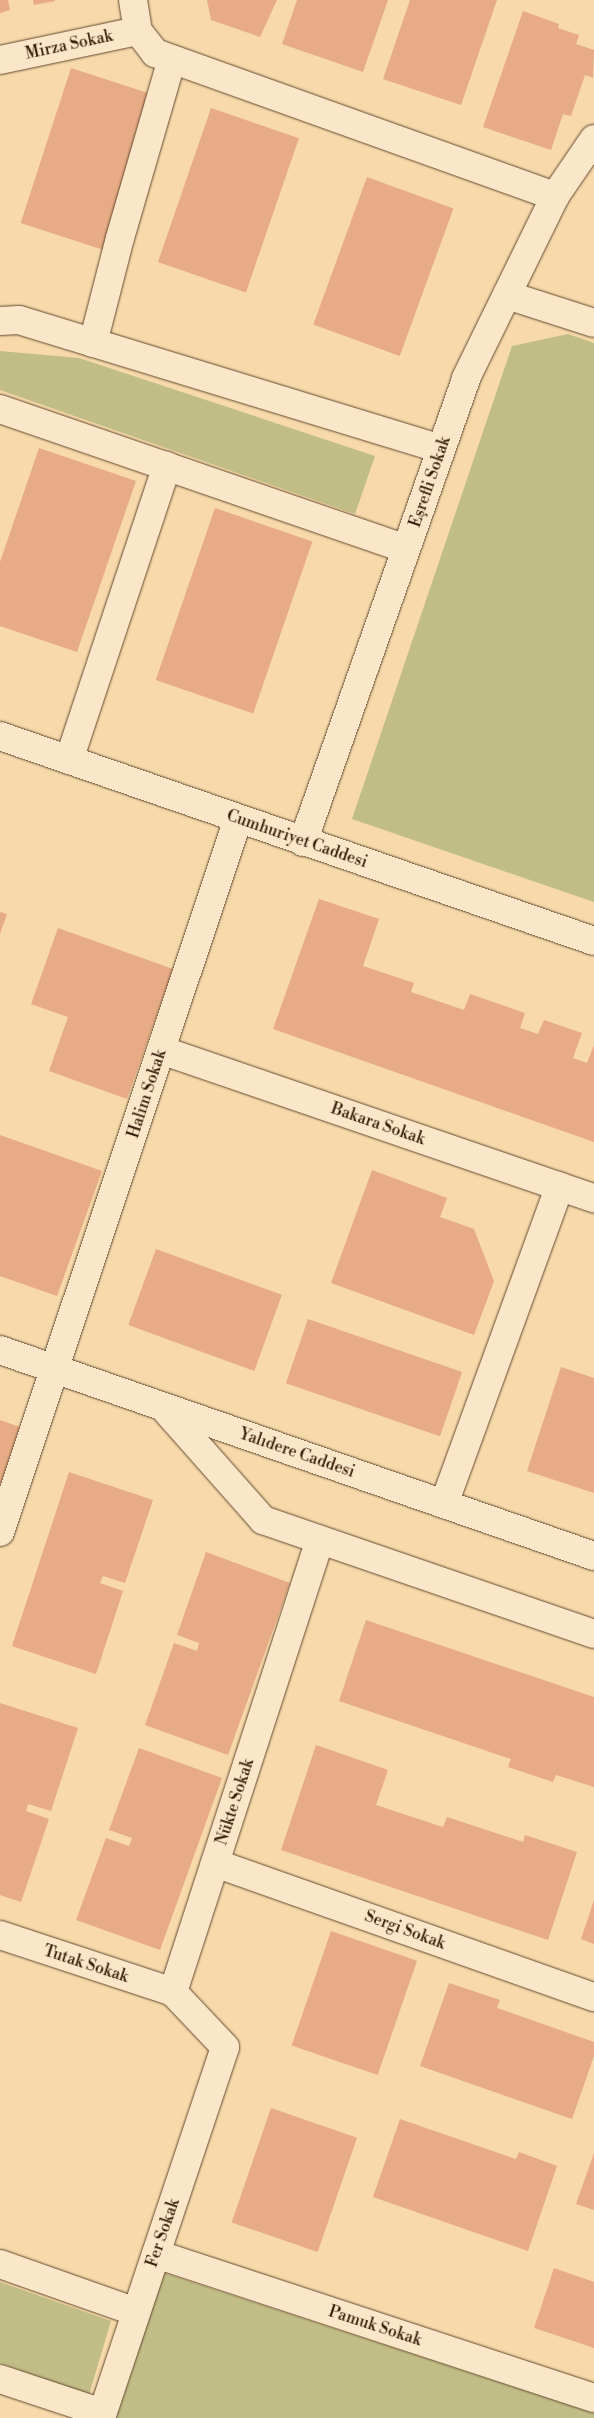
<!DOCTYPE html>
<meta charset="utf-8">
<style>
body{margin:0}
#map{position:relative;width:594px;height:2418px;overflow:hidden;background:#f7d9aa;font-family:"Libre Bodoni",serif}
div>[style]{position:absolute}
.green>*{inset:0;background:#c0be86}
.building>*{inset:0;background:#e7ab85;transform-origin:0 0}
.roads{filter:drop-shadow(0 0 1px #63492f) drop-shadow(0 0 1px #63492f)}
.minor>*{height:28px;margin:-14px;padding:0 14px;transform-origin:14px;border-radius:14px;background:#fae6c8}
.tertiary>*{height:28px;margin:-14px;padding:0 14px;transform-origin:14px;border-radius:14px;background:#fae6c8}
span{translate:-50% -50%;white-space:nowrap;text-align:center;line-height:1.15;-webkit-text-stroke:4px #fae6c8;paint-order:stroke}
.street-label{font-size:16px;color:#321906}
</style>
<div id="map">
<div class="green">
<div style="clip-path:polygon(568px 334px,594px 343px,594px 902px,352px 819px,512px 346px)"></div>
<div style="clip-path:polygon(0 351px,79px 358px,375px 456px,355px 514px,0 390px)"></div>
<div style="clip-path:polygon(164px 2273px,594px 2413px,594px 2418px,116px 2418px)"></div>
<div style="clip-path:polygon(0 2282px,111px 2321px,89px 2395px,0 2363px)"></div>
</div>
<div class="building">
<div style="clip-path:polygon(0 0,8px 0,10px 10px,0 13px)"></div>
<div style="clip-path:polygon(33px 0,55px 0,55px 1px,34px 5px)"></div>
<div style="clip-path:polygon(207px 0,277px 0,260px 37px,211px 20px)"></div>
<div style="clip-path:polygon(297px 0,388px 0,363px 72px,282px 44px)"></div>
<div style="clip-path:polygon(410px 0,497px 0,461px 105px,383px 79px)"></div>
<div style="clip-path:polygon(523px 11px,559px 24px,558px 28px,579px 35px,576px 44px,594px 50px,593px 78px,585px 75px,571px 116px,563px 114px,551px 150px,483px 127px)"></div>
<div style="left:71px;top:68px;width:93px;height:163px;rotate:18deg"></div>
<div style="left:211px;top:108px;width:93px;height:163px;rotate:19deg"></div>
<div style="left:367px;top:177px;width:92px;height:157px;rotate:20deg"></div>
<div style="clip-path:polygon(39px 448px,136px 481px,77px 652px,0 626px,0 562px)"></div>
<div style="left:215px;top:508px;width:103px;height:182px;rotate:19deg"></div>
<div style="clip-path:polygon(319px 899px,379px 919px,363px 966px,414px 983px,411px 992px,464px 1010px,470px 994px,525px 1013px,520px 1028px,538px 1034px,544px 1020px,582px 1033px,573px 1058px,587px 1063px,594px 1045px,594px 1142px,273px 1029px)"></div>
<div style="clip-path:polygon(0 912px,7px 914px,0 934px)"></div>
<div style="clip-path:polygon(58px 928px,173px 969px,127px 1099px,49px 1071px,68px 1017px,31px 1004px)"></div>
<div style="clip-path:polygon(0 1135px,102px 1171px,57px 1296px,0 1276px)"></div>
<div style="clip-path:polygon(372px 1170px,447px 1198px,440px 1217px,474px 1229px,494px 1281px,474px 1335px,331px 1283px)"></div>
<div style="left:156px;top:1249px;width:134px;height:81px;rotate:20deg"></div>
<div style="left:308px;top:1319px;width:163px;height:68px;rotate:19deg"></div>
<div style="clip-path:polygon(561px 1367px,594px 1378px,594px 1493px,527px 1471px)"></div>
<div style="clip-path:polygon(0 1420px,20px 1427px,0 1486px)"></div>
<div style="clip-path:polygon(69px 1472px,153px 1500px,125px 1583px,103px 1576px,100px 1583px,123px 1591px,96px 1674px,12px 1646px)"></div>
<div style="clip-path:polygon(206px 1552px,290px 1583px,228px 1755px,145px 1725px,174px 1643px,197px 1651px,199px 1643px,177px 1635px)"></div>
<div style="clip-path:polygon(366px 1620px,594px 1697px,594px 1787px,556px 1775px,553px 1782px,508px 1767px,511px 1759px,339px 1701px)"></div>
<div style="clip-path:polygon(0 1703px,78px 1728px,51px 1811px,28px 1804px,26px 1811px,49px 1819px,21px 1902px,0 1895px)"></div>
<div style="clip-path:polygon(316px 1745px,388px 1770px,376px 1805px,443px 1827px,447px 1817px,523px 1842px,525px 1835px,577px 1852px,548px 1940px,281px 1850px)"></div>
<div style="clip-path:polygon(139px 1748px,222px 1778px,160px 1950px,76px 1920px,106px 1838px,129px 1846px,132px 1838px,109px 1830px)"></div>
<div style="clip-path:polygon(594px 1900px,594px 1944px,581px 1939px)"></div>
<div style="left:331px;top:1931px;width:91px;height:121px;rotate:19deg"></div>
<div style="clip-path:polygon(449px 1983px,500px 2000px,497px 2008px,594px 2042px,594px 2056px,572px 2119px,420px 2066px)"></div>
<div style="left:271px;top:2108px;width:91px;height:121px;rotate:19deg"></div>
<div style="clip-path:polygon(400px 2119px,516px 2159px,519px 2152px,557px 2166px,528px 2251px,373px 2197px)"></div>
<div style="clip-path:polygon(594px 2153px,594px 2210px,576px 2204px)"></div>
<div style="clip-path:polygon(554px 2268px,594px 2282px,594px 2348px,534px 2328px)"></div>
</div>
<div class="roads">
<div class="minor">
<div style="left:133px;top:0;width:31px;rotate:81deg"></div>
<div style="left:138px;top:31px;width:28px;rotate:52deg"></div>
<div style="left:155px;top:53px;width:425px;rotate:19.7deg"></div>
<div style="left:0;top:60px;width:141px;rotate:-11.9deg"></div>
<div style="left:507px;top:295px;width:91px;rotate:17.8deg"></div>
<div style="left:0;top:321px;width:19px;rotate:-3deg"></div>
<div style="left:19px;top:320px;width:441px;rotate:17deg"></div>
<div style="left:93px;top:343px;width:108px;rotate:-75.6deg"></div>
<div style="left:120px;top:238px;width:186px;rotate:-73.8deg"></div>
<div style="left:0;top:409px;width:429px;rotate:19deg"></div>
<div style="left:69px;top:760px;width:310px;rotate:-71.6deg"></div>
<div style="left:303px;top:842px;width:492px;rotate:-70.6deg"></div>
<div style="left:466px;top:378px;width:203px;rotate:-63.9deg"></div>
<div style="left:555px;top:196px;width:69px;rotate:-55.6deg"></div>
<div style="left:161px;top:1050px;width:458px;rotate:18.9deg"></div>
<div style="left:163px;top:1407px;width:151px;rotate:48.5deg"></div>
<div style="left:263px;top:1520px;width:350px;rotate:19deg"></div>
<div style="left:444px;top:1504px;width:338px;rotate:-70deg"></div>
<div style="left:0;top:1532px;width:752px;rotate:-71.54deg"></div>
<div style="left:215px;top:1863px;width:402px;rotate:19.5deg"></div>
<div style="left:0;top:1935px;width:182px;rotate:18.2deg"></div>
<div style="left:156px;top:2254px;width:461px;rotate:18.2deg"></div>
<div style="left:0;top:2264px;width:144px;rotate:19.4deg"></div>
<div style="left:0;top:2379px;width:108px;rotate:18.4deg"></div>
<div style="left:101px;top:2418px;width:391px;rotate:-71.5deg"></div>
<div style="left:225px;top:2047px;width:76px;rotate:-133.4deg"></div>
<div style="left:173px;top:1992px;width:475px;rotate:-72deg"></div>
</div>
<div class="tertiary">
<div style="left:0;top:736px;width:628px;rotate:19.04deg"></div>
<div style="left:0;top:1350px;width:629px;rotate:19.13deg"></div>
</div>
</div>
<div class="street-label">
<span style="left:69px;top:45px;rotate:-12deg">Mirza Sokak</span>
<span style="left:430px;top:482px;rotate:-71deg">Eşrefli Sokak</span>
<span style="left:297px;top:839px;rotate:19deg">Cumhuriyet Caddesi</span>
<span style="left:147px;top:1094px;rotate:-72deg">Halim Sokak</span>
<span style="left:378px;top:1124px;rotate:19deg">Bakara Sokak</span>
<span style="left:297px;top:1453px;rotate:19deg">Yalıdere Caddesi</span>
<span style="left:235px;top:1802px;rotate:-72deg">Nükte Sokak</span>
<span style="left:405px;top:1930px;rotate:20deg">Sergi Sokak</span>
<span style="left:86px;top:1964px;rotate:18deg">Tutak Sokak</span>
<span style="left:163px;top:2233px;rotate:-71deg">Fer Sokak</span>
<span style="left:375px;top:2326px;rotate:18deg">Pamuk Sokak</span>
</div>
</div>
